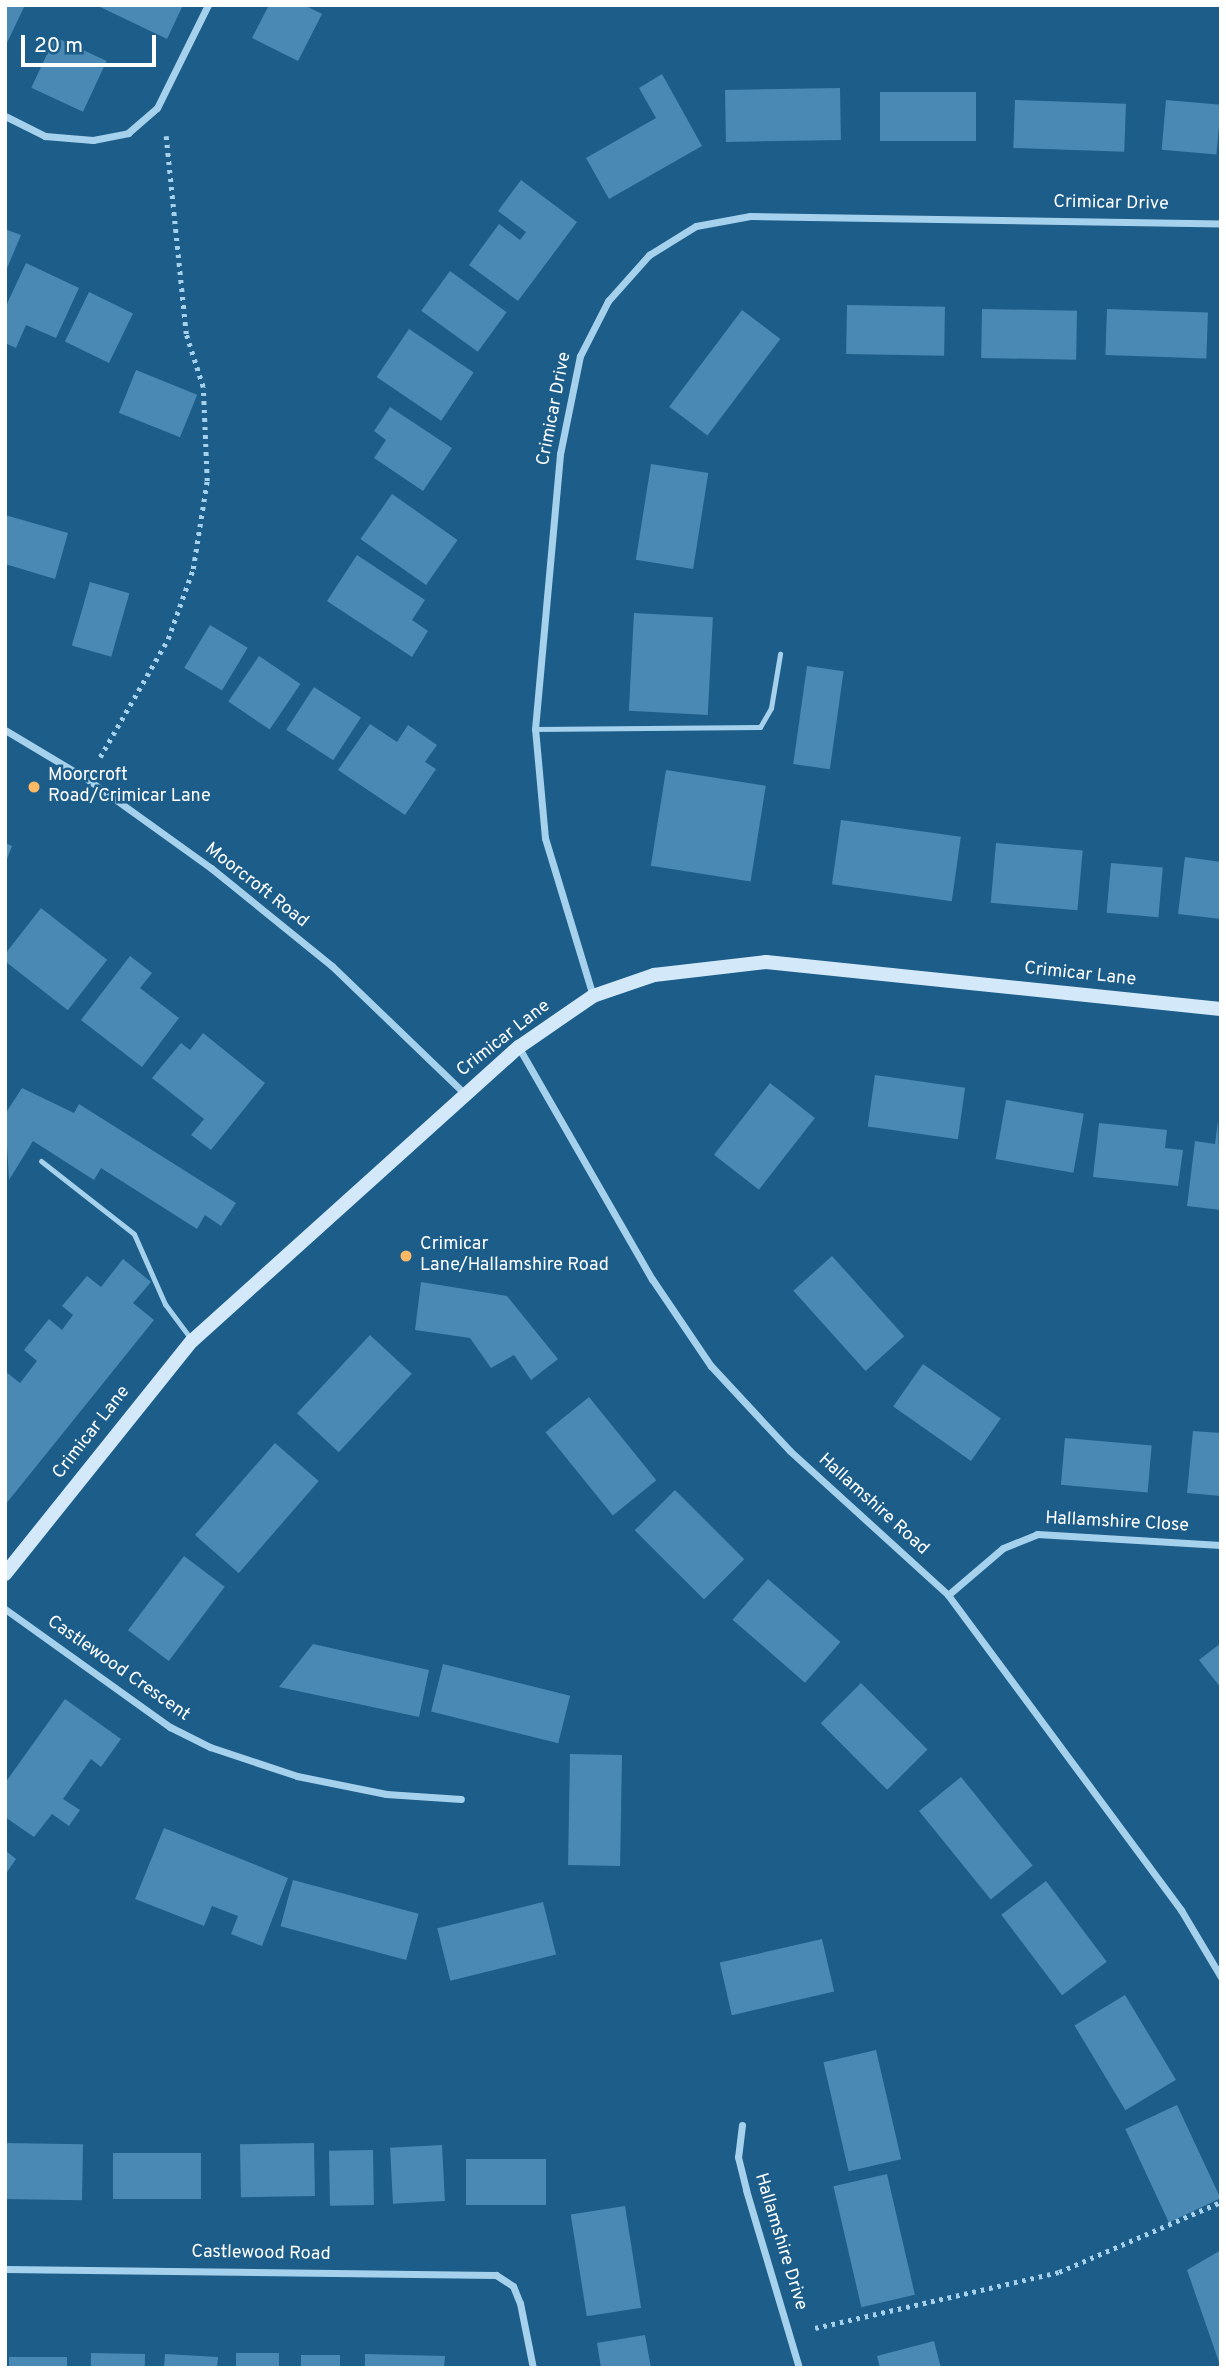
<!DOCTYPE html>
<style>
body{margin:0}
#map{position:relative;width:1226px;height:2373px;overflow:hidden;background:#1c5d8a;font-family:Overpass,sans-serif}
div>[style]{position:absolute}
.building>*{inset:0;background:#4989b4;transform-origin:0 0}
.path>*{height:4.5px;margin-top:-2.25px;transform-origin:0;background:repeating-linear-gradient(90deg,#a6d1ec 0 3.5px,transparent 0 8.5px)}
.lane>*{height:5px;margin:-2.5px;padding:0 2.5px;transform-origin:2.5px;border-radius:2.5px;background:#a6d1ec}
.street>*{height:7px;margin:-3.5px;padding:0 3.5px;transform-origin:3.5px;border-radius:3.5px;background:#a6d1ec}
.secondary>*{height:14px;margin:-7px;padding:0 7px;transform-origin:7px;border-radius:7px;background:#d3e9f9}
.dots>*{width:19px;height:19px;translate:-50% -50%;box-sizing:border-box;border:4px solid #1c5d8a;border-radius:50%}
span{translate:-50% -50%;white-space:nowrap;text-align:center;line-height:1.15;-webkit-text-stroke:5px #1c5d8a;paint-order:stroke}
.street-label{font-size:18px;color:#fff}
.poi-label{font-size:18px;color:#fff}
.left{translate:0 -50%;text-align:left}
.frame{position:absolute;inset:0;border:7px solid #fff;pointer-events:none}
.scale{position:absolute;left:21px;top:35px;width:135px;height:32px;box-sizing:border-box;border:4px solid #fff;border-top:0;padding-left:9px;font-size:21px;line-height:24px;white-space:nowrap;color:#fff;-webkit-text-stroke:5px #1c5d8a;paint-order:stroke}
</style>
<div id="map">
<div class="building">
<div style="clip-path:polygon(5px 5px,25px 5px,5px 47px)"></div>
<div style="clip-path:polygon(96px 5px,183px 5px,167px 39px)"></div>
<div style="clip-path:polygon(269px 5px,304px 5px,322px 14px,298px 61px,252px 38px)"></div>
<div style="left:55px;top:37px;width:57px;height:56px;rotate:25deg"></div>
<div style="clip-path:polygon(662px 74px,702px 146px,609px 199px,586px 158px,656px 118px,639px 88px)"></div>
<div style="left:840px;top:88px;width:52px;height:115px;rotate:89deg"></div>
<div style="left:880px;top:92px;width:96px;height:49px"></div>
<div style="left:1015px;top:100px;width:111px;height:48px;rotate:2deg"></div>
<div style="left:1166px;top:100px;width:55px;height:50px;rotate:5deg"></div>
<div style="clip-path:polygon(521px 180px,577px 222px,518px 301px,469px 265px,499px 224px,520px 240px,526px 232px,498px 211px)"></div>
<div style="clip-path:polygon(5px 229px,21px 235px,5px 273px)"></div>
<div style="clip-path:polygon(26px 263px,79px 288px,56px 338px,26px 325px,16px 348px,5px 343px,5px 308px)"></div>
<div style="left:450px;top:271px;width:70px;height:49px;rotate:36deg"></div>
<div style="left:89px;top:292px;width:49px;height:55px;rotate:26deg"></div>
<div style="left:847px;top:305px;width:98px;height:49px;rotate:1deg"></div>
<div style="left:982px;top:309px;width:95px;height:49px;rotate:1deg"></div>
<div style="left:1107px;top:309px;width:101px;height:46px;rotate:2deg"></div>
<div style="left:742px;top:310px;width:48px;height:121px;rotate:37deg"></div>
<div style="left:409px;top:329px;width:78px;height:58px;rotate:34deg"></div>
<div style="left:136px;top:370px;width:66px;height:46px;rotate:22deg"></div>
<div style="clip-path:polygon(390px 407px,452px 448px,423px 491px,374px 458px,386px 440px,374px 431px)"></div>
<div style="left:651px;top:464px;width:58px;height:97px;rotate:9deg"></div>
<div style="left:392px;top:494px;width:80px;height:55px;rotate:35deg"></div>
<div style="clip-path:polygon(5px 515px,68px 533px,55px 579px,5px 564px)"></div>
<div style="clip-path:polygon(357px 555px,425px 600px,412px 620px,428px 631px,412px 657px,327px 601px)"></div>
<div style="left:90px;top:582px;width:41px;height:66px;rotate:16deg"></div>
<div style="left:634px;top:613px;width:79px;height:98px;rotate:3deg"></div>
<div style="left:210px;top:625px;width:44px;height:50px;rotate:31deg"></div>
<div style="left:259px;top:656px;width:50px;height:55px;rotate:34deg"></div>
<div style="left:807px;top:666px;width:37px;height:99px;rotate:8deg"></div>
<div style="left:314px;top:687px;width:56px;height:51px;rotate:33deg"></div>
<div style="clip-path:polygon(370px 724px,397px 742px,408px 725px,437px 745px,425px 762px,436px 769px,405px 815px,338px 770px)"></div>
<div style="left:666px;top:770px;width:101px;height:97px;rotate:9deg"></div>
<div style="left:841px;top:820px;width:121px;height:65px;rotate:8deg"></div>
<div style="clip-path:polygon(5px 843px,12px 846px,5px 864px)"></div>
<div style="left:996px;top:843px;width:87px;height:60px;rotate:5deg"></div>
<div style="clip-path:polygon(1185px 857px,1221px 862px,1221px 919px,1178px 914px)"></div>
<div style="left:1111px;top:863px;width:52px;height:50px;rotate:5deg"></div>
<div style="left:41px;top:908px;width:84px;height:64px;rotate:38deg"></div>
<div style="clip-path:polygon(130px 956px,152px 973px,140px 988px,179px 1018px,142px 1067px,81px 1020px)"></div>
<div style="clip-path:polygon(203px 1033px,265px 1083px,211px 1150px,191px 1135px,204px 1119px,152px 1078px,181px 1043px,190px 1050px)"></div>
<div style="left:875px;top:1075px;width:91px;height:52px;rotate:8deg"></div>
<div style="left:770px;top:1083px;width:57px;height:91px;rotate:38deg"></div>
<div style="clip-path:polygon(22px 1088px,74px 1113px,79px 1104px,236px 1203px,221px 1226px,205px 1215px,197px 1229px,101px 1168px,94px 1180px,33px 1141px,9px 1180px,5px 1114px)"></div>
<div style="left:1006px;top:1100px;width:79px;height:60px;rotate:10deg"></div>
<div style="clip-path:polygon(1218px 1121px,1221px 1210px,1187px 1206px,1195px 1141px,1215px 1144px)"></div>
<div style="clip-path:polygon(1099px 1123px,1167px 1130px,1165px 1148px,1183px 1150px,1178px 1186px,1093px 1177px)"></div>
<div style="left:832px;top:1256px;width:108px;height:52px;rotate:48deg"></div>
<div style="clip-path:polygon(123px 1259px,151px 1282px,133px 1303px,154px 1320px,5px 1505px,5px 1371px,20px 1383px,37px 1361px,24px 1350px,49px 1319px,62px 1330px,73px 1315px,62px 1306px,87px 1276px,101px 1287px)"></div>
<div style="clip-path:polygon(421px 1282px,507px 1296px,558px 1359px,531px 1380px,514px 1355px,491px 1368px,470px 1338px,415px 1330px)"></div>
<div style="left:370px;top:1335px;width:57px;height:107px;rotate:43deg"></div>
<div style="left:923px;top:1364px;width:95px;height:52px;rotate:35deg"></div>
<div style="left:589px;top:1397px;width:107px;height:56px;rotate:51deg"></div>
<div style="clip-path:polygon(1193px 1431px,1221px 1433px,1221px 1496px,1187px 1493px)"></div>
<div style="left:1065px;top:1438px;width:87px;height:47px;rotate:5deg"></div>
<div style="left:275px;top:1443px;width:58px;height:122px;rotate:41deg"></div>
<div style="left:675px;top:1490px;width:98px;height:57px;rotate:45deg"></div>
<div style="left:184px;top:1556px;width:51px;height:93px;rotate:37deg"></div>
<div style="left:768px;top:1579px;width:96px;height:54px;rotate:41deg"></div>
<div style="clip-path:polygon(1221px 1643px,1221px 1688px,1199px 1660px)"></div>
<div style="clip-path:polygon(313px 1644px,429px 1670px,419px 1717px,279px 1687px)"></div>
<div style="left:443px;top:1664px;width:131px;height:49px;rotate:14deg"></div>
<div style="left:861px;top:1683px;width:94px;height:57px;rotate:45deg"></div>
<div style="clip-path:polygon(65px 1699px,121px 1739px,101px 1767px,91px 1759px,63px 1799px,80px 1810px,69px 1826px,52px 1814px,34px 1837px,5px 1817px,5px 1783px)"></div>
<div style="left:570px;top:1754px;width:52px;height:111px;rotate:1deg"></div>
<div style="left:961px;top:1777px;width:114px;height:54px;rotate:51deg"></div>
<div style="clip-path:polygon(164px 1828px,288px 1878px,262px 1946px,231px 1934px,238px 1916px,212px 1906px,204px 1926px,135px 1899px)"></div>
<div style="clip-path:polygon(5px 1850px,16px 1859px,5px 1875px)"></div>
<div style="left:293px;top:1880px;width:130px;height:48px;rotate:15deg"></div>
<div style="left:1046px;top:1881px;width:101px;height:56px;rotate:53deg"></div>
<div style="left:543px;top:1902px;width:54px;height:109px;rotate:76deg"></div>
<div style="left:822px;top:1939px;width:54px;height:105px;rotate:77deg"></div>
<div style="left:1125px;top:1995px;width:99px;height:59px;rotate:59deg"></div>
<div style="left:876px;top:2050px;width:112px;height:54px;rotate:77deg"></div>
<div style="left:1177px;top:2105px;width:103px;height:57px;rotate:65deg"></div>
<div style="left:5px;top:2143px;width:78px;height:56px;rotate:1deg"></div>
<div style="left:314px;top:2143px;width:53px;height:74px;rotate:89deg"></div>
<div style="left:442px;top:2145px;width:56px;height:52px;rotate:87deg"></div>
<div style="left:373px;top:2150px;width:55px;height:44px;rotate:89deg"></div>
<div style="left:201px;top:2153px;width:46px;height:88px;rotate:90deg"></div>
<div style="left:466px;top:2159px;width:80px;height:46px"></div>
<div style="left:887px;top:2174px;width:124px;height:55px;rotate:77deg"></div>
<div style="left:625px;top:2206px;width:103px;height:55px;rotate:81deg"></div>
<div style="clip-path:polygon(1221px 2250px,1221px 2365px,1220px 2365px,1187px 2270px)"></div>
<div style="clip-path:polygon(645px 2335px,651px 2368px,601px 2368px,597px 2343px)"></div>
<div style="clip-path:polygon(934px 2341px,941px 2368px,880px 2368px,877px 2356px)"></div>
<div style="left:91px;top:2353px;width:54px;height:15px;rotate:1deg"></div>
<div style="left:279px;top:2353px;width:15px;height:43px;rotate:90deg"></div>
<div style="clip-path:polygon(165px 2354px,218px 2357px,217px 2368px,164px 2368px)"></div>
<div style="clip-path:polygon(365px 2354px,445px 2356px,444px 2368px,365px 2368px)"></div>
<div style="left:340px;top:2355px;width:13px;height:39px;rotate:90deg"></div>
<div style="left:9px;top:2357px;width:58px;height:11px"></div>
</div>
<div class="path">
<div style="left:100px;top:757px;width:136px;rotate:-60deg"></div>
<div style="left:168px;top:639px;width:74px;rotate:-70.3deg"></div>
<div style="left:193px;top:569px;width:89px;rotate:-81deg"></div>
<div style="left:207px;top:481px;width:94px;rotate:-92.4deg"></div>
<div style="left:203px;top:387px;width:56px;rotate:-107.8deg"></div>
<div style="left:186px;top:334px;width:199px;rotate:-95.8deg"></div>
<div style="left:815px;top:2328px;width:250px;rotate:-12.9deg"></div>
<div style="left:1059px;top:2272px;width:176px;rotate:-23.4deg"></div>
</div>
<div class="lane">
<div style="left:535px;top:729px;width:225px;rotate:-0.5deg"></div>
<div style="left:760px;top:727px;width:22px;rotate:-60deg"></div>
<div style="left:771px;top:708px;width:55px;rotate:-80.5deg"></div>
<div style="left:41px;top:1161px;width:118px;rotate:38.1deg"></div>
<div style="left:134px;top:1234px;width:77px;rotate:66.1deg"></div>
<div style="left:165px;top:1304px;width:44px;rotate:53.4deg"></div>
</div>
<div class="street">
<div style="left:5px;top:116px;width:45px;rotate:26.6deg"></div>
<div style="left:45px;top:136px;width:48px;rotate:4.8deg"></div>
<div style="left:93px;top:140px;width:36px;rotate:-11deg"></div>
<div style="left:128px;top:133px;width:38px;rotate:-41deg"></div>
<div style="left:157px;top:108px;width:115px;rotate:-63.7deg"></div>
<div style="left:5px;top:730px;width:96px;rotate:30.9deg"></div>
<div style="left:87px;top:779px;width:153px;rotate:35.7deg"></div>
<div style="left:211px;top:868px;width:156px;rotate:39deg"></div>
<div style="left:332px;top:966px;width:185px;rotate:43.9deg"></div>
<div style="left:593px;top:996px;width:165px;rotate:-106.9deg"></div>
<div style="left:545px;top:838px;width:109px;rotate:-95.2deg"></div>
<div style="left:535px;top:729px;width:276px;rotate:-84.8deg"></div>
<div style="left:560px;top:454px;width:100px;rotate:-78.5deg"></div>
<div style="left:580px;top:356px;width:62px;rotate:-63deg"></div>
<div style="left:608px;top:301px;width:62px;rotate:-48.3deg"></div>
<div style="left:649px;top:255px;width:55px;rotate:-31.7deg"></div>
<div style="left:696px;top:226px;width:55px;rotate:-10.5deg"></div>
<div style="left:750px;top:216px;width:471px;rotate:0.9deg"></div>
<div style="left:519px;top:1048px;width:267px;rotate:60.1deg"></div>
<div style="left:652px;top:1279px;width:105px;rotate:55.9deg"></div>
<div style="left:711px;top:1366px;width:116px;rotate:47.1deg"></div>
<div style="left:790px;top:1451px;width:214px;rotate:42.3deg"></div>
<div style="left:948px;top:1595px;width:392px;rotate:53.5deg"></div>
<div style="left:1181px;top:1910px;width:78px;rotate:59.2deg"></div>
<div style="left:948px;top:1595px;width:72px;rotate:-40.5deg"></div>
<div style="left:1003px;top:1548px;width:37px;rotate:-22deg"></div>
<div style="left:1037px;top:1534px;width:184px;rotate:3.4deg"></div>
<div style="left:5px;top:1609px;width:203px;rotate:35.6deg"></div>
<div style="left:170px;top:1727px;width:45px;rotate:26.6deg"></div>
<div style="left:210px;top:1747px;width:92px;rotate:18.4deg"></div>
<div style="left:297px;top:1776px;width:91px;rotate:11.4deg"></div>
<div style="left:386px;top:1794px;width:75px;rotate:3.8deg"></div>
<div style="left:742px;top:2125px;width:32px;rotate:97deg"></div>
<div style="left:738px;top:2157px;width:34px;rotate:76deg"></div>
<div style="left:746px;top:2190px;width:186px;rotate:73.4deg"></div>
<div style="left:5px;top:2269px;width:491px;rotate:0.7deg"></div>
<div style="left:496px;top:2275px;width:20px;rotate:33deg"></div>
<div style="left:513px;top:2286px;width:18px;rotate:68deg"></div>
<div style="left:520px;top:2303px;width:66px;rotate:78.7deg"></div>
</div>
<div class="secondary">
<div style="left:5px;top:1574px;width:299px;rotate:-51.3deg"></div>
<div style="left:192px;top:1341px;width:440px;rotate:-42deg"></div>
<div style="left:519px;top:1047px;width:90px;rotate:-34.6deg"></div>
<div style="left:593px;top:996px;width:65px;rotate:-19deg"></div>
<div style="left:654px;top:975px;width:113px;rotate:-6.6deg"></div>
<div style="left:766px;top:962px;width:457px;rotate:5.9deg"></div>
</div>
<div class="dots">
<div style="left:34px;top:787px;background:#fdb964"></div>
<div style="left:406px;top:1256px;background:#fdb964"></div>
</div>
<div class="street-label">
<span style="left:1111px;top:204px;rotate:1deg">Crimicar Drive</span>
<span style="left:555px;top:409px;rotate:-79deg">Crimicar Drive</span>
<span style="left:256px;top:886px;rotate:38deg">Moorcroft Road</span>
<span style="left:1080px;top:975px;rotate:6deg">Crimicar Lane</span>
<span style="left:504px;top:1039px;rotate:-38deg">Crimicar Lane</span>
<span style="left:92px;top:1433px;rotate:-52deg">Crimicar Lane</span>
<span style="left:873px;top:1505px;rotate:42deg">Hallamshire Road</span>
<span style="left:1117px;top:1523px;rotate:3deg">Hallamshire Close</span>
<span style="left:118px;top:1669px;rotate:35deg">Castlewood Crescent</span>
<span style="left:780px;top:2242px;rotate:73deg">Hallamshire Drive</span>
<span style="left:261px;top:2254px;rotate:1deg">Castlewood Road</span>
</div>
<div class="poi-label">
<span class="left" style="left:48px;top:787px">Moorcroft<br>Road/Crimicar Lane</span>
<span class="left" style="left:420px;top:1256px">Crimicar<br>Lane/Hallamshire Road</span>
</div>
<div class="frame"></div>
<div class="scale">20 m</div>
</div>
